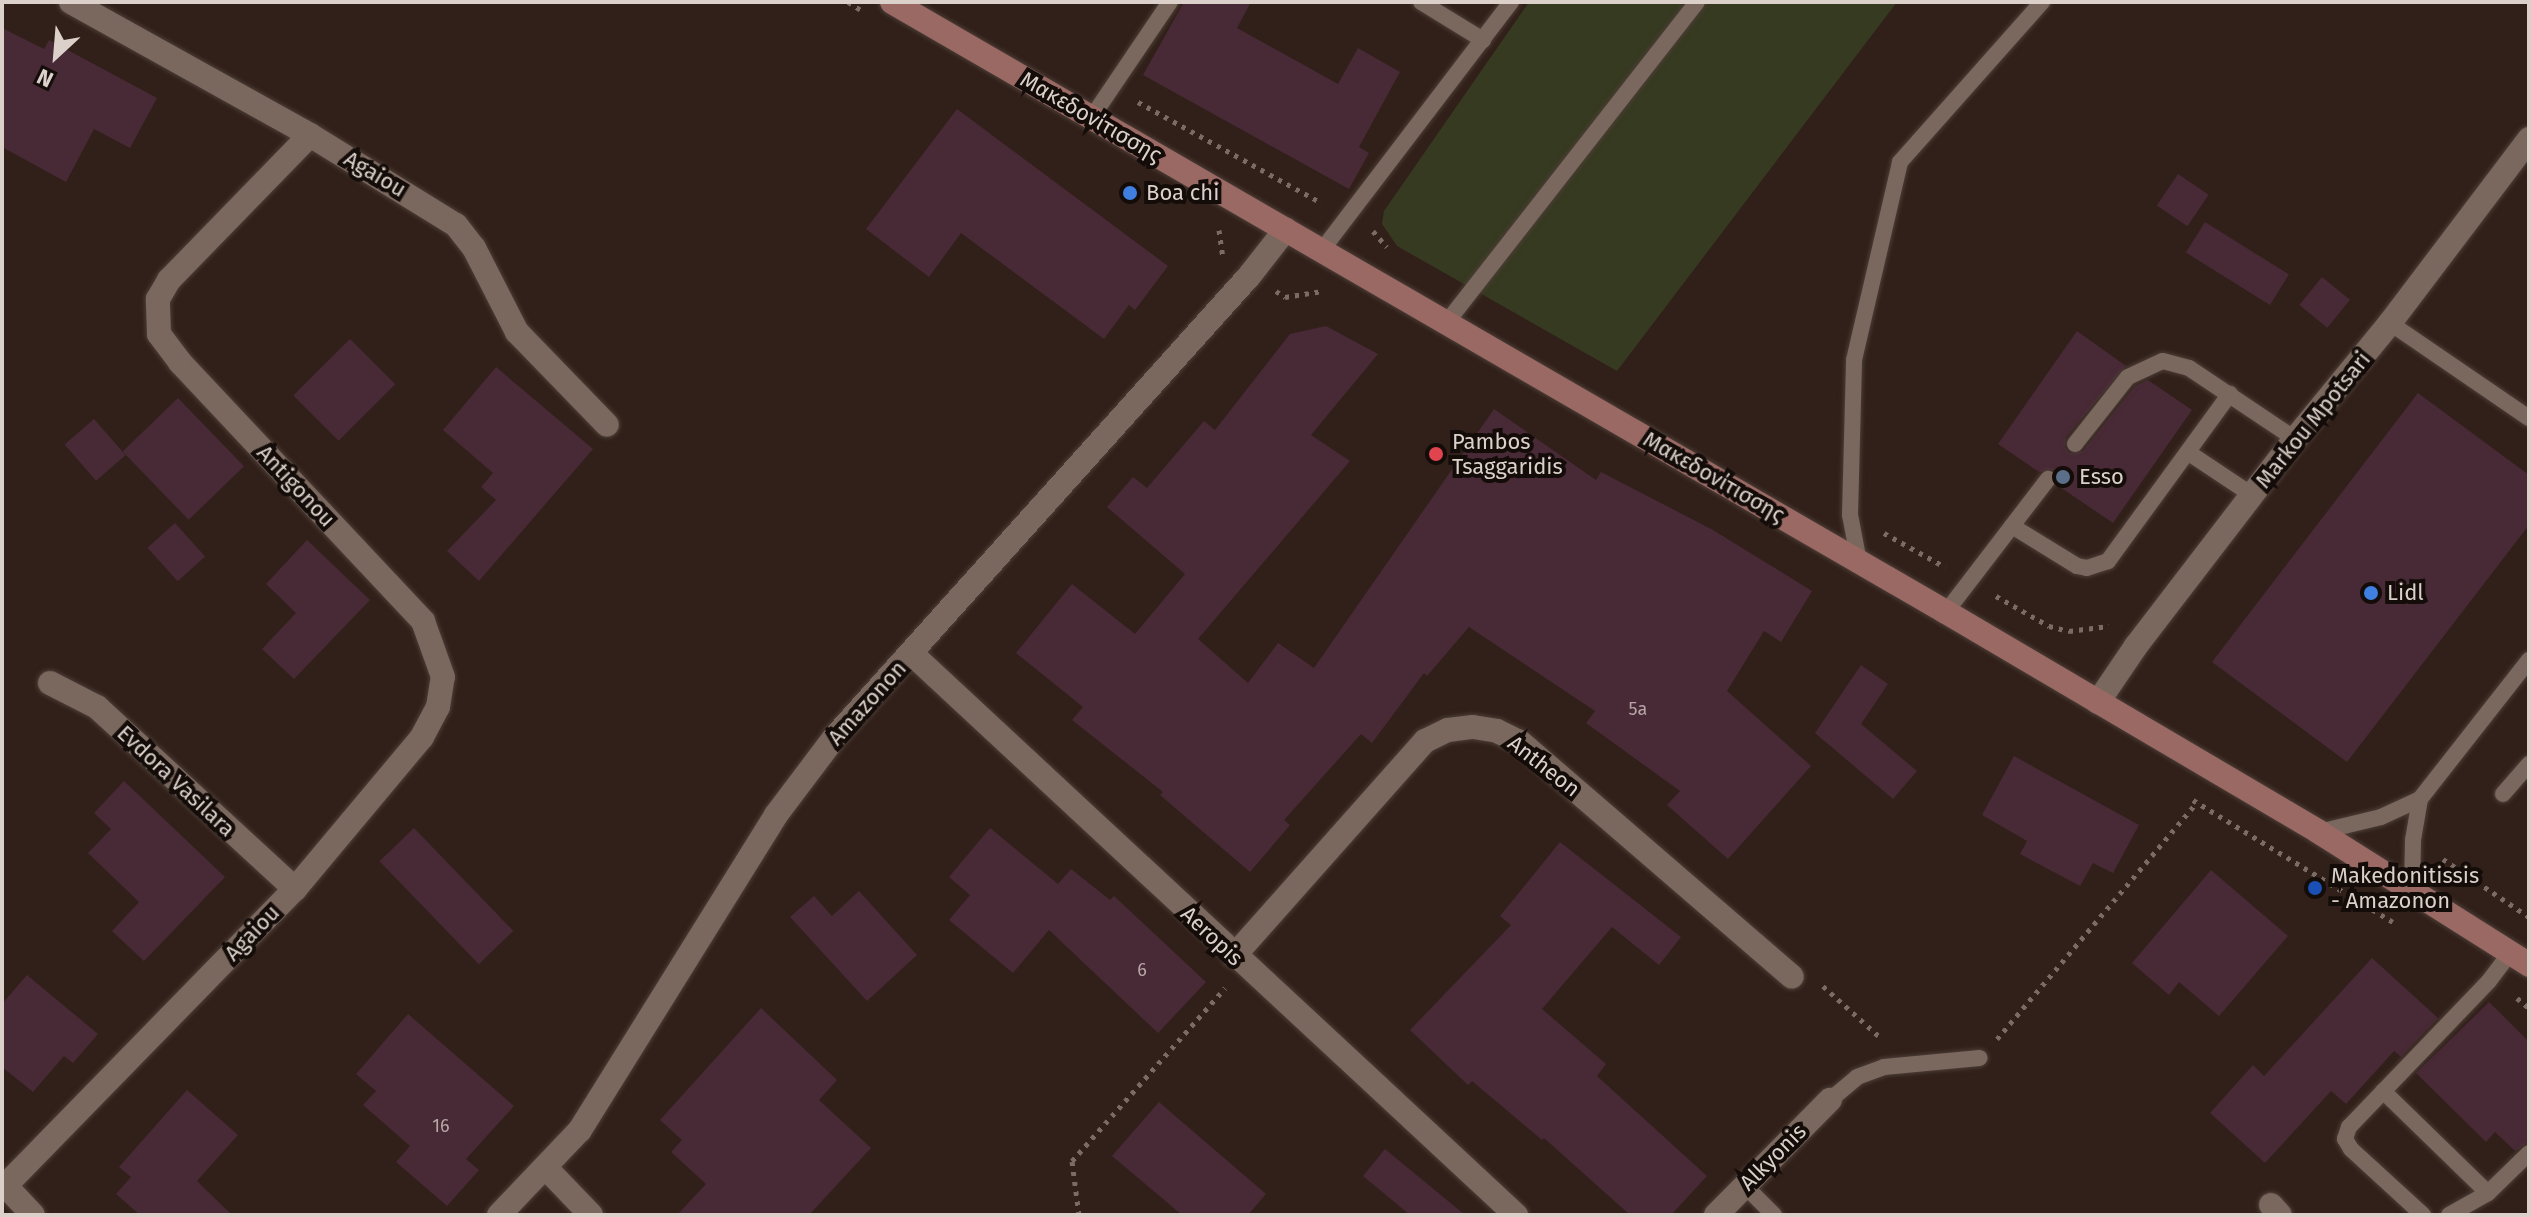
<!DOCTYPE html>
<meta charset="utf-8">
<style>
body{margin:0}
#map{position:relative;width:2531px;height:1217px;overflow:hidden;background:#312019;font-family:"Fira Sans",sans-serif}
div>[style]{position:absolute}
.green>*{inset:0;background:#363a20}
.building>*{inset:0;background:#482936;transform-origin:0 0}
.path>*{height:5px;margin-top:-2.5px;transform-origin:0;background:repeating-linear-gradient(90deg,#7a6c65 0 4px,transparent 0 10px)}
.roads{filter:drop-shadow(0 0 2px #4b3d37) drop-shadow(0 0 2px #4b3d37)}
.lane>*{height:16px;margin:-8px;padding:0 8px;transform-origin:8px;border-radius:8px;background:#7a675d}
.street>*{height:24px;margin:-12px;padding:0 12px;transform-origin:12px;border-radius:12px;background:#7a675d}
.secondary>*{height:24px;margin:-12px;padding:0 12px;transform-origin:12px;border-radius:12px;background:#9a6964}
.dots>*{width:22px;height:22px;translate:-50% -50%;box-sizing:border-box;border:4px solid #130c09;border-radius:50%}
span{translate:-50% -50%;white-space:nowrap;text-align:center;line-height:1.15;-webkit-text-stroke:8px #130c09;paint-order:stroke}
.number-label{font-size:18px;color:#b6a6a5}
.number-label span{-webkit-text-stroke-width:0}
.street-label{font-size:22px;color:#dbd0ca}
.poi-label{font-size:22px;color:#dbd0ca}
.left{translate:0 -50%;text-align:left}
.frame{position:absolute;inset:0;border:4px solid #dbd0ca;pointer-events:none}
.north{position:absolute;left:16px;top:16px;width:80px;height:80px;-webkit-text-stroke:6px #130c09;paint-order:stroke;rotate:206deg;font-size:22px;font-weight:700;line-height:32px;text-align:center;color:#dbd0ca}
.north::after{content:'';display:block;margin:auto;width:28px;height:36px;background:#dbd0ca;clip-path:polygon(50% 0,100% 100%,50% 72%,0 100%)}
</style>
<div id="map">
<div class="green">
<div style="clip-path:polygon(1529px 2px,1897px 2px,1617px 371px,1397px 246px,1382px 224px,1384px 211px)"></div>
</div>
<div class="building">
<div style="clip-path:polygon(1184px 2px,1251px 2px,1237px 28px,1338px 84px,1358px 48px,1400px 72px,1359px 147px,1369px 153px,1349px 189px,1143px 75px)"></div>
<div style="clip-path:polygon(2px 28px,44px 49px,49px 40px,157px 98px,130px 148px,94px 129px,66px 182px,2px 147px)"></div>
<div style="clip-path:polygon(957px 109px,1168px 266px,1135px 310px,1129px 305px,1104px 339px,961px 233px,929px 277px,866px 229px)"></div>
<div style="left:2178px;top:174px;width:37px;height:38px;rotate:34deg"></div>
<div style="left:2205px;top:222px;width:99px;height:36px;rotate:32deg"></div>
<div style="left:2322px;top:277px;width:36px;height:36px;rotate:39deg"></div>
<div style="clip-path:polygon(1326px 326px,1378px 354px,1311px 435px,1350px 461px,1198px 639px,1248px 683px,1278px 643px,1314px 668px,1494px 409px,1596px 480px,1601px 472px,1713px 530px,1812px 591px,1781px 642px,1764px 631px,1727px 691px,1811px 766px,1728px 859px,1667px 805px,1680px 791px,1586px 723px,1595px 711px,1469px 627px,1427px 676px,1424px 673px,1372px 743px,1361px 734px,1284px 820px,1290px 825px,1250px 872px,1160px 795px,1163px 792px,1072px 720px,1083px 707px,1016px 653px,1072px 584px,1135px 634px,1185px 574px,1107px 507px,1133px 477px,1147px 488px,1204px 421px,1215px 430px,1290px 334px)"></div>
<div style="clip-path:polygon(2077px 331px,2126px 366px,2066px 437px,2065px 447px,2069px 453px,2083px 451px,2135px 386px,2148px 380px,2192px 410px,2113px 523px,2057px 485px,2058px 476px,2054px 470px,2039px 472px,1998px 444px)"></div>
<div style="left:350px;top:339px;width:64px;height:80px;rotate:45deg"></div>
<div style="clip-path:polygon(496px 367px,593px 449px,479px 581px,447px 551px,496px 500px,481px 487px,493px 473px,443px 430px)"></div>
<div style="clip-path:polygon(2418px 393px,2529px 475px,2529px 525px,2347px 762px,2212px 662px)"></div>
<div style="left:178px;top:398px;width:95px;height:77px;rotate:46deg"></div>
<div style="left:94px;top:419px;width:48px;height:39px;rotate:49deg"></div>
<div style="left:175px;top:523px;width:45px;height:37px;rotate:48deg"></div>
<div style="clip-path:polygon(307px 540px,370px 600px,294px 679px,262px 649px,296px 613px,266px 584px)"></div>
<div style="clip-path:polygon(1861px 665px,1888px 684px,1861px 724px,1917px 771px,1893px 799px,1815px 733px)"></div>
<div style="clip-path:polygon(2014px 756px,2139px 825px,2113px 873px,2093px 863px,2080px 886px,2020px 854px,2027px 841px,1982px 815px)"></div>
<div style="clip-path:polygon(124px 781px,225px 877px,144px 961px,112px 931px,139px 902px,88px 853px,111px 829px,94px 813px)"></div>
<div style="left:414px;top:828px;width:143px;height:48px;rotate:46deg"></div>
<div style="clip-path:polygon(990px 828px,1058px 884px,1071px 869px,1110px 900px,1114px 896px,1206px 982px,1158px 1033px,1049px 930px,1013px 973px,949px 920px,970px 895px,949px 877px)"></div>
<div style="clip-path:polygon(1560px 842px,1681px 937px,1659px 965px,1612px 927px,1542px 1009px,1606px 1064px,1597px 1076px,1707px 1176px,1671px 1215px,1630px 1215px,1544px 1138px,1542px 1140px,1472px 1081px,1468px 1085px,1410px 1030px,1511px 925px,1500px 916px)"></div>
<div style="clip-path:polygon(2211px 870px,2288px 936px,2219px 1016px,2179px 982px,2169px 995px,2132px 963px)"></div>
<div style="clip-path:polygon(859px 891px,917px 955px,867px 1001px,790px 917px,814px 896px,832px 916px)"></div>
<div style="clip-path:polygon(2372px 958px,2438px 1018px,2401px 1057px,2394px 1051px,2346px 1104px,2331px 1091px,2265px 1163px,2210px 1113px,2253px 1065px,2264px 1076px)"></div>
<div style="clip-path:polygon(27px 975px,98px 1034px,73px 1063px,64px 1056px,33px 1092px,2px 1067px,2px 1004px)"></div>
<div style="clip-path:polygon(2489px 1002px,2529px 1042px,2529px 1142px,2515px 1151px,2495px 1132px,2486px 1142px,2416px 1073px)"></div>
<div style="clip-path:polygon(761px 1008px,837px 1080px,819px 1100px,871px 1148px,809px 1215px,677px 1215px,706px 1184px,671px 1152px,682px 1140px,660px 1120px)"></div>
<div style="clip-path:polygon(408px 1014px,514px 1106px,466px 1159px,479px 1170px,447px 1206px,396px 1162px,410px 1146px,363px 1105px,376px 1091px,356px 1074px)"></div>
<div style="clip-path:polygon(187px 1090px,238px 1135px,197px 1181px,232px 1215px,140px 1215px,116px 1194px,131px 1177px,119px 1167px)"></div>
<div style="clip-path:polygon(1159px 1102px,1266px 1194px,1248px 1215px,1182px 1215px,1112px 1156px)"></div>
<div style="clip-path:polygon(1385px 1149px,1465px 1215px,1410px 1215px,1363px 1176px)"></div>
</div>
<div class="path">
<div style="left:848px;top:2px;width:15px;rotate:32deg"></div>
<div style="left:1138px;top:102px;width:210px;rotate:28.8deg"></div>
<div style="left:1219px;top:230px;width:29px;rotate:82deg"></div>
<div style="left:1373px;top:231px;width:21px;rotate:49deg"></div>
<div style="left:1276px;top:291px;width:11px;rotate:34deg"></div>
<div style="left:1285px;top:297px;width:38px;rotate:-9deg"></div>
<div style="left:1884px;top:533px;width:70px;rotate:29.1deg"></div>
<div style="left:1996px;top:596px;width:61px;rotate:29.5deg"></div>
<div style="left:2049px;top:626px;width:21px;rotate:14deg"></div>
<div style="left:2069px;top:631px;width:40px;rotate:-7.1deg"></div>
<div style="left:2193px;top:800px;width:234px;rotate:31.4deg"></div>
<div style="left:2443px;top:859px;width:104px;rotate:34deg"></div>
<div style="left:1823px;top:986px;width:78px;rotate:41.9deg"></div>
<div style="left:2517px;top:998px;width:16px;rotate:40deg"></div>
<div style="left:1997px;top:1039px;width:310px;rotate:-49.8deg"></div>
<div style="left:1079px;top:1215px;width:54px;rotate:-97.4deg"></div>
<div style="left:1072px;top:1161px;width:231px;rotate:-48.5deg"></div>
</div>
<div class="roads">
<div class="lane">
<div style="left:1421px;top:2px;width:73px;rotate:31.5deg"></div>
<div style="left:1092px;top:117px;width:139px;rotate:-55.9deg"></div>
<div style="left:1322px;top:250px;width:312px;rotate:-52.7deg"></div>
<div style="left:1447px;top:322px;width:406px;rotate:-52deg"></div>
<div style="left:2390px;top:323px;width:168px;rotate:34.4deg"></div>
<div style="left:2075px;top:444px;width:85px;rotate:-51.7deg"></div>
<div style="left:2128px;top:377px;width:38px;rotate:-25deg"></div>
<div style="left:2163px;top:361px;width:27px;rotate:15deg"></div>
<div style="left:2189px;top:368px;width:128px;rotate:33.8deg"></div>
<div style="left:2189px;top:453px;width:76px;rotate:33.7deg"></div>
<div style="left:2012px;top:526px;width:76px;rotate:31.6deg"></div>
<div style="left:2077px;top:566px;width:10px;rotate:11deg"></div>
<div style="left:2087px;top:568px;width:22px;rotate:-18deg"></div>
<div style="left:2108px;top:561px;width:207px;rotate:-53.9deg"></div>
<div style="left:1859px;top:562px;width:48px;rotate:-100.8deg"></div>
<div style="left:1850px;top:515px;width:155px;rotate:-88.5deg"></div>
<div style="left:1854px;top:360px;width:203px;rotate:-76.9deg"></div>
<div style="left:1900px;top:162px;width:214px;rotate:-48.4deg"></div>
<div style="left:1946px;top:612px;width:168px;rotate:-52.5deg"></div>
<div style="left:2503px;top:794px;width:40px;rotate:-49deg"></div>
<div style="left:2319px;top:832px;width:64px;rotate:-13.6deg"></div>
<div style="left:2381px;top:817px;width:43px;rotate:-24.8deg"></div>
<div style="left:2420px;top:799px;width:177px;rotate:-51.9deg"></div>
<div style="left:2412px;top:889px;width:49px;rotate:-88.8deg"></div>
<div style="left:2413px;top:840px;width:42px;rotate:-80.3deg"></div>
<div style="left:2383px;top:1091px;width:146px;rotate:44.2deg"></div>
<div style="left:1830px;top:1100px;width:35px;rotate:-40deg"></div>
<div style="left:1857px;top:1077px;width:29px;rotate:-20deg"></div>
<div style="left:1884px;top:1067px;width:96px;rotate:-5.4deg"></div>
<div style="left:1745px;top:1186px;width:41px;rotate:45deg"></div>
<div style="left:2423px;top:1215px;width:98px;rotate:-137.5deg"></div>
<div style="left:2351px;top:1149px;width:12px;rotate:-121deg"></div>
<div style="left:2345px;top:1139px;width:13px;rotate:-72deg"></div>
<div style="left:2349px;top:1127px;width:202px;rotate:-46.2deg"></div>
<div style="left:2489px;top:981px;width:36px;rotate:-53deg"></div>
<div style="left:2449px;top:1215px;width:45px;rotate:-29.4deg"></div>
<div style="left:2488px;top:1193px;width:57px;rotate:-44.3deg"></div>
</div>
<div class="street">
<div style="left:71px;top:2px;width:274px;rotate:29.1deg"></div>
<div style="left:310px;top:135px;width:172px;rotate:31.7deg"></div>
<div style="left:456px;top:225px;width:29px;rotate:52deg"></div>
<div style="left:474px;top:248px;width:94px;rotate:62.9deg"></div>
<div style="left:517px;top:332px;width:129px;rotate:45.9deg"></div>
<div style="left:911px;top:653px;width:826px;rotate:42.89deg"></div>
<div style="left:50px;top:683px;width:53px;rotate:27.1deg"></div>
<div style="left:97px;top:707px;width:269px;rotate:42.6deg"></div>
<div style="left:2098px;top:702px;width:68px;rotate:-55.8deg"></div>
<div style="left:2136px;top:646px;width:261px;rotate:-52.5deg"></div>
<div style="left:2295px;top:439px;width:150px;rotate:-50.7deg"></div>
<div style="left:2390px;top:323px;width:231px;rotate:-52.9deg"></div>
<div style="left:1234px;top:956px;width:288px;rotate:-48.4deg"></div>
<div style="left:1425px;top:741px;width:25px;rotate:-26deg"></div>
<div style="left:1448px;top:730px;width:25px;rotate:-7deg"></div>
<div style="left:1473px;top:727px;width:24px;rotate:9deg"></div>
<div style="left:1497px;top:731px;width:25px;rotate:26deg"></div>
<div style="left:1520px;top:742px;width:359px;rotate:40.8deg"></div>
<div style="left:546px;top:1168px;width:65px;rotate:46.2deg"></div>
<div style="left:2px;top:1182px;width:45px;rotate:46.8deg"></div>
<div style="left:6px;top:1185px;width:414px;rotate:-45.7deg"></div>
<div style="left:295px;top:889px;width:198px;rotate:-50.1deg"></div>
<div style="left:422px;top:737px;width:34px;rotate:-62deg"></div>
<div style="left:438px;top:707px;width:30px;rotate:-81deg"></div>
<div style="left:443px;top:677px;width:59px;rotate:-109.7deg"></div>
<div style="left:423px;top:621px;width:355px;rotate:-133.2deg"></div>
<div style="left:180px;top:362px;width:35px;rotate:-127deg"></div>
<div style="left:159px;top:334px;width:35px;rotate:-92deg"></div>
<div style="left:158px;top:299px;width:22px;rotate:-60deg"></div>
<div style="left:169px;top:280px;width:202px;rotate:-45.8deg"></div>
<div style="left:2271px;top:1205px;width:13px;rotate:48deg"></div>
<div style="left:499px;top:1215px;width:117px;rotate:-46.4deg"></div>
<div style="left:580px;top:1130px;width:371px;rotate:-58.1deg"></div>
<div style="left:776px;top:815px;width:96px;rotate:-53deg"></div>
<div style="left:834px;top:738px;width:622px;rotate:-48.06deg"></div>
<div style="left:1250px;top:275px;width:58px;rotate:-52deg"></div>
<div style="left:1716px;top:1215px;width:162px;rotate:-45.3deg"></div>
</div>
<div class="secondary">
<div style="left:892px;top:2px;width:1218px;rotate:30.06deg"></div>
<div style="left:1946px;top:612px;width:433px;rotate:30.5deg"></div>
<div style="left:2319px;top:832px;width:249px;rotate:32.3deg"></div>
</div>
</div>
<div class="dots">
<div style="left:1130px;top:193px;background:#3f7fe0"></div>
<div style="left:1436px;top:454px;background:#e0444e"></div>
<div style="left:2063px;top:477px;background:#5c6f8a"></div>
<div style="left:2371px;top:593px;background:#3f7fe0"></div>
<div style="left:2315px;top:888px;background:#1a4fb4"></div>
</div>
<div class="number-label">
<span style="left:1638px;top:709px">5a</span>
<span style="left:1142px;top:970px">6</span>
<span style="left:441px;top:1126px">16</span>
</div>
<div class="street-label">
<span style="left:1091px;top:117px;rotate:30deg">Μακεδονίτισσης</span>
<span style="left:375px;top:174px;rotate:31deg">Agaiou</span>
<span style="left:2313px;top:420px;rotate:-51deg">Markou Mpotsari</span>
<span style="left:1714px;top:477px;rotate:30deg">Μακεδονίτισσης</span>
<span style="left:296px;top:486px;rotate:47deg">Antigonou</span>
<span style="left:867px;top:703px;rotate:-48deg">Amazonon</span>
<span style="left:1544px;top:766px;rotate:38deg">Antheon</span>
<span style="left:176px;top:781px;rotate:43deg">Evdora Vasilara</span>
<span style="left:252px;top:933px;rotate:-46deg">Agaiou</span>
<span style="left:1212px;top:936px;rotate:43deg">Aeropis</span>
<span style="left:1773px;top:1157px;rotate:-45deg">Alkyonis</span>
</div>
<div class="poi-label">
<span class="left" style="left:1146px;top:193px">Boa chi</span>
<span class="left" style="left:1452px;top:454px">Pambos<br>Tsaggaridis</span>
<span class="left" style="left:2079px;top:477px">Esso</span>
<span class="left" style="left:2387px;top:593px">Lidl</span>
<span class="left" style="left:2331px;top:888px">Makedonitissis<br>- Amazonon</span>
</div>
<div class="frame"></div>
<div class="north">N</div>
</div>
